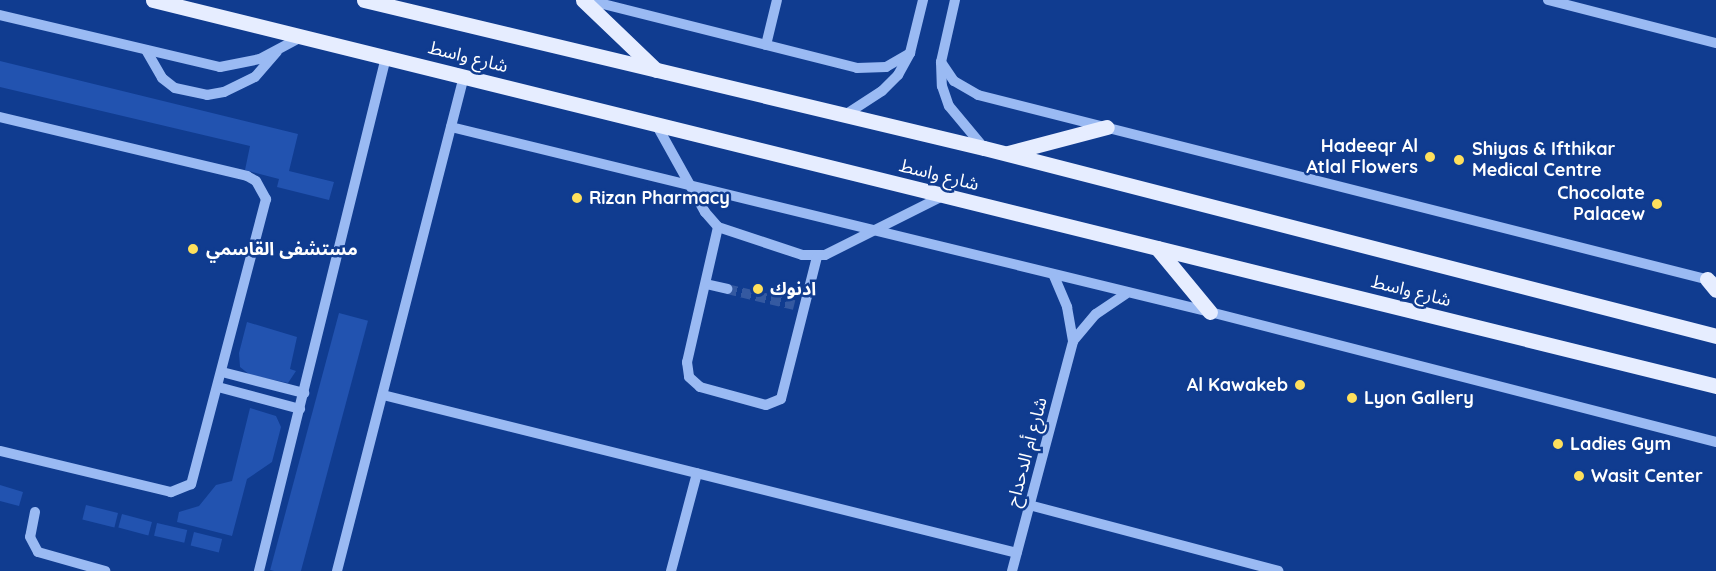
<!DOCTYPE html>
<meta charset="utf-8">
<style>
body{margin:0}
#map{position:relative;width:1716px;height:571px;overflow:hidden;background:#103c90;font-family:Quicksand,"Noto Sans Arabic",sans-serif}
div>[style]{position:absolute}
.green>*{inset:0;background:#2253b0;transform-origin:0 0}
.minor-tunnel>*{height:10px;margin-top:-5px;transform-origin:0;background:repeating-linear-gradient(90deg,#3459a1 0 10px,transparent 0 15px)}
.minor>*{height:10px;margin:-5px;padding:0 5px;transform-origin:5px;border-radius:5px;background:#9abaf3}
.major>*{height:15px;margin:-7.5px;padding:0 7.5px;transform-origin:7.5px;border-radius:7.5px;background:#e6edff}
.dots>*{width:16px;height:16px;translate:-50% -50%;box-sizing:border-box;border:3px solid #103c90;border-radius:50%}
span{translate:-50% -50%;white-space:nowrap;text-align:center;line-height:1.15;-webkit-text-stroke:5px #103c90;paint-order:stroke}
.street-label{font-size:18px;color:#fff}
.poi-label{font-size:18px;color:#fff;font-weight:700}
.right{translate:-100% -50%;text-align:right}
.left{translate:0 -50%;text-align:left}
</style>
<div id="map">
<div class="green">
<div style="clip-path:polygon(0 61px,298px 134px,289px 171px,334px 182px,329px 200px,277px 187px,279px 179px,245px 170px,250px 146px,0 87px)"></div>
<div style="left:339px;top:313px;width:30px;height:266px;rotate:15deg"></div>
<div style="clip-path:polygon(247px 322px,297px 337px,290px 369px,296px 371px,288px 383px,250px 375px,240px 367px,239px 353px)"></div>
<div style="clip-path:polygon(250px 408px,276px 416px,281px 427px,272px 462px,247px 479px,232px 536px,177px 522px,179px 512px,199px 506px,216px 485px,232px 481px)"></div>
<div style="clip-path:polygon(0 485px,23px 492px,19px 506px,0 501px)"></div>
<div style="left:86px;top:505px;width:33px;height:15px;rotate:14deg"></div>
<div style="left:122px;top:514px;width:31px;height:14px;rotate:15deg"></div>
<div style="left:157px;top:523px;width:31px;height:13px;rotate:13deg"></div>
<div style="left:194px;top:532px;width:29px;height:14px;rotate:14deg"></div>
</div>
<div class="minor-tunnel">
<div style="left:727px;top:289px;width:69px;rotate:13.4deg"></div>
</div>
<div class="minor">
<div style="left:587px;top:0;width:278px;rotate:14.1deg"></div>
<div style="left:857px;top:68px;width:29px;rotate:-2deg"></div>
<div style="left:886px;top:67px;width:28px;rotate:-30deg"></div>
<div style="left:955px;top:0;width:64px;rotate:102.7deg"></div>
<div style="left:941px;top:62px;width:24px;rotate:88deg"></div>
<div style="left:942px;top:86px;width:21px;rotate:71deg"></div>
<div style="left:949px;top:106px;width:55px;rotate:50.2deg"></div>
<div style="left:1548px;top:0;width:173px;rotate:14.4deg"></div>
<div style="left:0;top:15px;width:226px;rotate:13.3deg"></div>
<div style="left:220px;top:67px;width:41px;rotate:-11.3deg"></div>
<div style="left:260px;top:59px;width:49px;rotate:-28.1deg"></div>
<div style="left:766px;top:45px;width:46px;rotate:-76.3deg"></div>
<div style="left:146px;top:50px;width:32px;rotate:60deg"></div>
<div style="left:162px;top:78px;width:16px;rotate:38deg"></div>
<div style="left:175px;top:88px;width:33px;rotate:12deg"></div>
<div style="left:207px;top:95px;width:17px;rotate:-10deg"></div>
<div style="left:224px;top:92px;width:34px;rotate:-26deg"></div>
<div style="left:255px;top:77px;width:33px;rotate:-49deg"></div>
<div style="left:941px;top:62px;width:23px;rotate:56deg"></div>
<div style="left:954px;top:81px;width:28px;rotate:30deg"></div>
<div style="left:978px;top:95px;width:758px;rotate:14.2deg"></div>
<div style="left:845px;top:115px;width:44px;rotate:-33deg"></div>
<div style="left:882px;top:91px;width:23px;rotate:-45deg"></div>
<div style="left:898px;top:75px;width:25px;rotate:-61deg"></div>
<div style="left:910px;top:53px;width:55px;rotate:-76.2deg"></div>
<div style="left:0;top:117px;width:254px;rotate:13.4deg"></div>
<div style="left:247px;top:176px;width:10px;rotate:29deg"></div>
<div style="left:256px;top:181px;width:21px;rotate:61deg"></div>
<div style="left:266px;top:199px;width:295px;rotate:104.7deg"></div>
<div style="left:191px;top:484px;width:22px;rotate:158deg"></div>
<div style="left:171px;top:492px;width:176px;rotate:-166.5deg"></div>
<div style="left:656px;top:124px;width:101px;rotate:60.9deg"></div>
<div style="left:705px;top:212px;width:20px;rotate:49deg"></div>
<div style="left:718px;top:227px;width:89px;rotate:18.4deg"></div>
<div style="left:802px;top:255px;width:23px"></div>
<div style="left:825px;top:255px;width:132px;rotate:-26.6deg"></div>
<div style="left:451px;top:127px;width:781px;rotate:13.7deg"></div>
<div style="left:1210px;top:312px;width:522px;rotate:14.41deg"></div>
<div style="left:718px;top:227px;width:139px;rotate:102.9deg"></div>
<div style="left:687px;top:362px;width:15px;rotate:82deg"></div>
<div style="left:689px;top:377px;width:15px;rotate:42deg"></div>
<div style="left:700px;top:387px;width:68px;rotate:15.3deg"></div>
<div style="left:766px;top:405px;width:16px;rotate:-22deg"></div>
<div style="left:781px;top:399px;width:146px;rotate:-75.8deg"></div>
<div style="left:1054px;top:276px;width:34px;rotate:67deg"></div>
<div style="left:1067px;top:307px;width:35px;rotate:80deg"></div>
<div style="left:706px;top:284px;width:22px;rotate:13deg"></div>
<div style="left:222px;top:372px;width:85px;rotate:14.4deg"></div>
<div style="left:218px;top:387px;width:85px;rotate:15deg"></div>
<div style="left:383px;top:395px;width:653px;rotate:13.99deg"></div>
<div style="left:1029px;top:505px;width:258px;rotate:14.8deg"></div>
<div style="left:35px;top:512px;width:25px;rotate:101deg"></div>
<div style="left:30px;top:537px;width:17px;rotate:62deg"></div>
<div style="left:38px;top:552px;width:70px;rotate:15.8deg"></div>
<div style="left:259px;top:571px;width:529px;rotate:-76.12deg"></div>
<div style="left:337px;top:571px;width:511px;rotate:-75.61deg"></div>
<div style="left:671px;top:571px;width:101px;rotate:-75.1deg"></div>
<div style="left:1012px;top:571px;width:238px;rotate:-75.1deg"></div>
<div style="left:1073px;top:341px;width:35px;rotate:-50deg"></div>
<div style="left:1096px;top:314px;width:36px;rotate:-34deg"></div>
</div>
<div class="major">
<div style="left:153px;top:0;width:1610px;rotate:13.87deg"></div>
<div style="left:364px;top:0;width:637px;rotate:13.43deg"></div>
<div style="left:984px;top:148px;width:756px;rotate:14.4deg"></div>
<div style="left:583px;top:0;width:101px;rotate:43.8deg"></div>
<div style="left:1008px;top:153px;width:102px;rotate:-14.7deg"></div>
<div style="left:1157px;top:248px;width:83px;rotate:50.4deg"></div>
<div style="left:1707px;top:279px;width:14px;rotate:51deg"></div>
</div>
<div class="dots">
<div style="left:1430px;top:157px;background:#ffe05c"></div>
<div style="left:1459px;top:160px;background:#ffe05c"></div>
<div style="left:577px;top:198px;background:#ffe05c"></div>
<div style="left:1657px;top:204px;background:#ffe05c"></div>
<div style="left:193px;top:249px;background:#ffe05c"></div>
<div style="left:758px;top:289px;background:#ffe05c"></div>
<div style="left:1300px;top:385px;background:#ffe05c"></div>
<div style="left:1352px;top:398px;background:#ffe05c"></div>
<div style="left:1558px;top:444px;background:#ffe05c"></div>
<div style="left:1579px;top:476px;background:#ffe05c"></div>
</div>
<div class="street-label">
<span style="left:468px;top:57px;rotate:14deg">شارع واسط</span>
<span style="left:939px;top:175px;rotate:14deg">شارع واسط</span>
<span style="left:1411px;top:291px;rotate:14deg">شارع واسط</span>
<span style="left:1027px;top:452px;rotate:-75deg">شارع أم الدحداح</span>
</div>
<div class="poi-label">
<span class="right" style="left:1418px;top:157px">Hadeeqr Al<br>Atlal Flowers</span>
<span class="left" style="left:1472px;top:160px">Shiyas &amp; Ifthikar<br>Medical Centre</span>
<span class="right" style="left:1645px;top:204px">Chocolate<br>Palacew</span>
<span class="left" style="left:589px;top:198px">Rizan Pharmacy</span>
<span class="left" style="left:206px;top:249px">مستشفى القاسمي</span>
<span class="left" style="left:770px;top:289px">ادنوك</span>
<span class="right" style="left:1288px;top:385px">Al Kawakeb</span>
<span class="left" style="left:1364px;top:398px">Lyon Gallery</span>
<span class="left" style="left:1570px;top:444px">Ladies Gym</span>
<span class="left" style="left:1591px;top:476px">Wasit Center</span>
</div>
</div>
